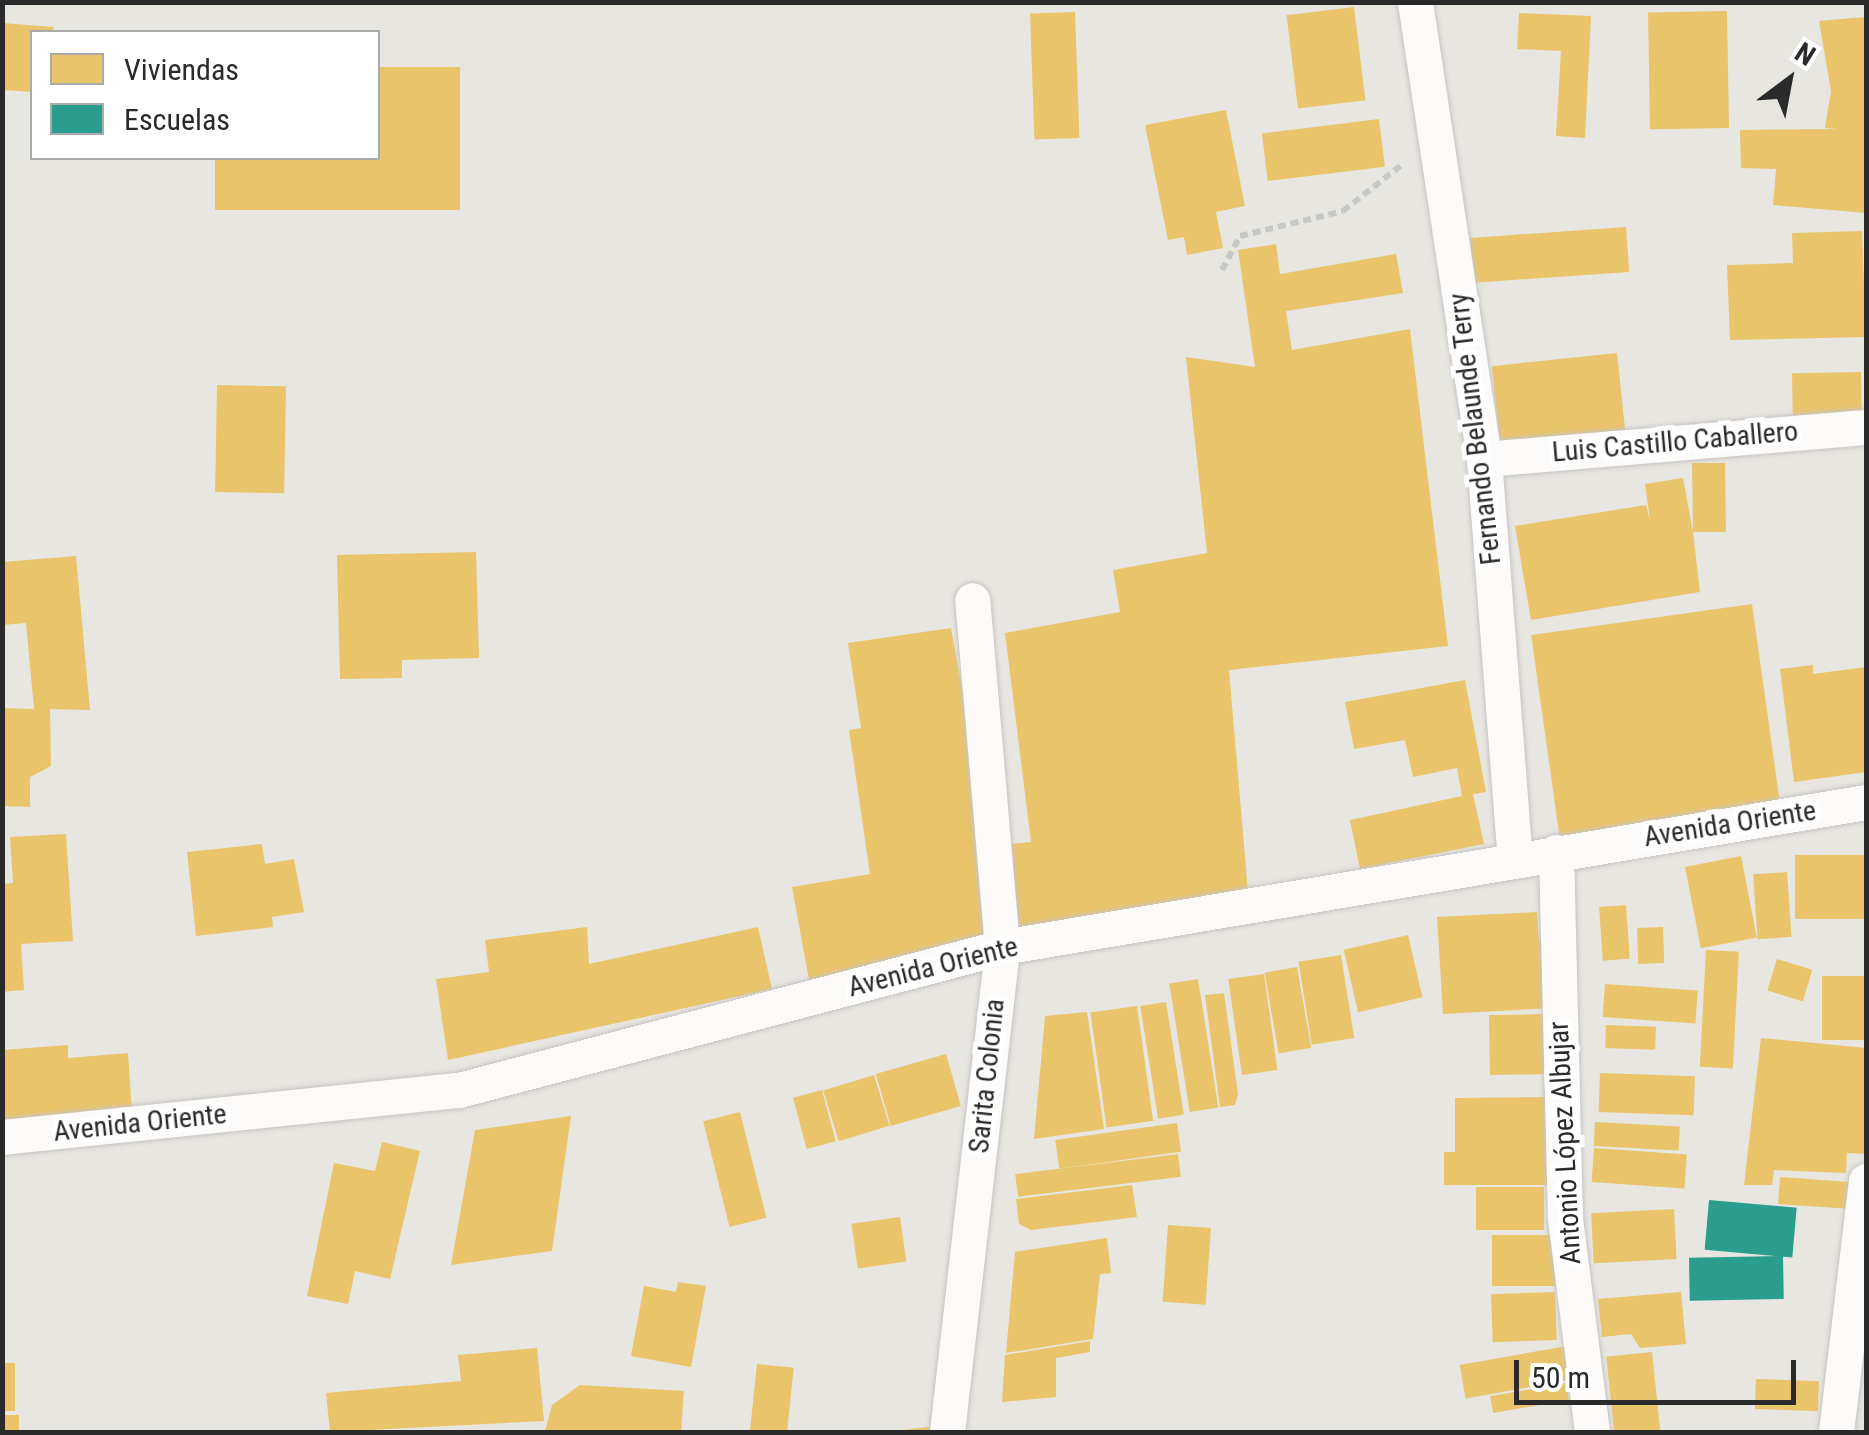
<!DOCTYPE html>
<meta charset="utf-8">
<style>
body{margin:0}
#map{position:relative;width:1869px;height:1435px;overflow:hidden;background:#e8e6e0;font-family:"Roboto Condensed",sans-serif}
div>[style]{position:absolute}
.homes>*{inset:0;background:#e9c46a;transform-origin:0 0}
.schools>*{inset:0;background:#2a9d8f;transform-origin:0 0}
.path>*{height:6px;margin-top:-3px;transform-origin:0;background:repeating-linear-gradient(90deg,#c8c8c7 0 8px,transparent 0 13px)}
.roads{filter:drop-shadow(0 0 2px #c6c5c5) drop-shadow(0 0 2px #c6c5c5)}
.street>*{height:35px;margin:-17.5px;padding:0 17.5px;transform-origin:17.5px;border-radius:17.5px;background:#fcfbfa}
span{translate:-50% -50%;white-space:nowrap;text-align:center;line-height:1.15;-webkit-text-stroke:10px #fff;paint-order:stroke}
.street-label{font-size:28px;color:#2a2a2a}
.frame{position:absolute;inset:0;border:5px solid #2a2a2a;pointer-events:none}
.legend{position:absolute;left:30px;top:30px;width:350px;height:130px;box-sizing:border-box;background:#fff;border:2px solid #aaa;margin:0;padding:12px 18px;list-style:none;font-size:30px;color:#2a2a2a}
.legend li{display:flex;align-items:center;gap:20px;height:50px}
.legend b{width:50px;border:2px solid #aaa}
.north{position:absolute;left:1739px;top:30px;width:100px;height:100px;-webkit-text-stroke:8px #fff;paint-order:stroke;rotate:32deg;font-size:28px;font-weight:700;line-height:40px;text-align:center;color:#2a2a2a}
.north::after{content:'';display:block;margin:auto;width:35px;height:45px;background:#2a2a2a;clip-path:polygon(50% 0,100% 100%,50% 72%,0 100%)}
.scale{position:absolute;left:1514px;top:1360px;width:282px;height:45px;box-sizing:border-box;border:5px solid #2a2a2a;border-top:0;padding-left:12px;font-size:30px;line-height:35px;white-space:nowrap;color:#2a2a2a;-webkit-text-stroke:8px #fff;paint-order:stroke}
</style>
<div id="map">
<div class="homes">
<div style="left:1354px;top:7px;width:94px;height:68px;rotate:83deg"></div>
<div style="left:1727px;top:11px;width:117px;height:79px;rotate:89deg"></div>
<div style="left:1075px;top:12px;width:126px;height:45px;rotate:88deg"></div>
<div style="clip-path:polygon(1519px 13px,1591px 16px,1585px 138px,1556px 136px,1561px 51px,1517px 49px)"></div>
<div style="clip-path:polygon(1865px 17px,1866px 213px,1773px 205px,1776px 169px,1741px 168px,1740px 130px,1838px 129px,1825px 128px,1831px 91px,1819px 21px)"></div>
<div style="clip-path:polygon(2px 23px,54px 27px,53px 32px,32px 32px,32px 92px,2px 90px)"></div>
<div style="clip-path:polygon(378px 67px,460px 67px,460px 210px,215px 210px,215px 158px,378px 158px)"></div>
<div style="clip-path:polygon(1226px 110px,1245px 206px,1216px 212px,1223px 248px,1187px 255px,1184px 237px,1168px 240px,1145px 125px)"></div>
<div style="left:1379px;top:119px;width:48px;height:118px;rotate:83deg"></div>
<div style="left:1626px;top:227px;width:45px;height:156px;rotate:86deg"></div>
<div style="clip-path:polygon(1862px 231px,1866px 337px,1730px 340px,1727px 265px,1793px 263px,1792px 233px)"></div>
<div style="clip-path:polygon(1276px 244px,1280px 274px,1396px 254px,1403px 293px,1286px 311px,1292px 350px,1410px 329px,1448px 646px,1229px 670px,1248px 892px,1020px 931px,1010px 844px,1031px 842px,1005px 633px,1120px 612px,1113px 570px,1207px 553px,1186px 357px,1255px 367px,1238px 250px)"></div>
<div style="left:1617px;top:353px;width:77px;height:126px;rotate:84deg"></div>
<div style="left:1861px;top:372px;width:49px;height:69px;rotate:89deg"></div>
<div style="left:217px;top:385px;width:69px;height:107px;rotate:1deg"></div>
<div style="clip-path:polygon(1692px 463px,1725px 463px,1726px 532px,1693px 532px,1700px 592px,1531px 620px,1515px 526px,1646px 505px,1650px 520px,1645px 484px,1683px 478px,1693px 532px)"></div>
<div style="clip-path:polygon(476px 552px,479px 658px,402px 660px,402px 678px,340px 679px,337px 555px)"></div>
<div style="clip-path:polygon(76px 556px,90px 710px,50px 709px,51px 766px,30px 777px,30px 807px,2px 806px,2px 708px,34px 709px,26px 623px,2px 625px,2px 562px)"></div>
<div style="left:1752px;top:604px;width:207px;height:223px;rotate:82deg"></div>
<div style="clip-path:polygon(951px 628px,965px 704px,987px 949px,809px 980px,792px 887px,870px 874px,849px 730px,861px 728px,848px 643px)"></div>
<div style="clip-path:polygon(1813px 665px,1813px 674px,1866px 667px,1866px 772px,1794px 782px,1780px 669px)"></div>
<div style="clip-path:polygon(1465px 680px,1486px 792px,1473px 794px,1484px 844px,1360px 869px,1350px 820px,1462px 796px,1457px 768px,1413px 777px,1405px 740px,1354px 749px,1345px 702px)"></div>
<div style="clip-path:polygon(66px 834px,73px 941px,21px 944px,24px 990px,2px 992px,2px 884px,13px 883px,10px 837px)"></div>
<div style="clip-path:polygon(262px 844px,265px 864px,294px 859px,304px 912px,272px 917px,273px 927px,196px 936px,187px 852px)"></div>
<div style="left:1866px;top:855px;width:64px;height:71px;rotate:90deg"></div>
<div style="left:1741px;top:856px;width:83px;height:57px;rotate:79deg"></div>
<div style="left:1787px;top:872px;width:65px;height:34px;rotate:86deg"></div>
<div style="left:1626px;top:905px;width:54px;height:27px;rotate:86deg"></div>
<div style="clip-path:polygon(1537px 912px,1539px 939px,1550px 938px,1554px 1008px,1443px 1014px,1437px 917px)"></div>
<div style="clip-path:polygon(587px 927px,589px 964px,758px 927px,772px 989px,448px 1060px,436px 979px,489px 972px,485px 940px)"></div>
<div style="left:1663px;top:927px;width:36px;height:26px;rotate:88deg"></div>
<div style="left:1408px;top:935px;width:64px;height:66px;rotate:77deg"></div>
<div style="left:1706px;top:950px;width:33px;height:117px;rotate:3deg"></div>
<div style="left:1341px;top:955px;width:84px;height:43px;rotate:81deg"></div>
<div style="left:1777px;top:959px;width:37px;height:33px;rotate:17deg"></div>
<div style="left:1297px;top:967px;width:82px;height:33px;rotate:80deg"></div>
<div style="left:1264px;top:974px;width:97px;height:36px;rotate:82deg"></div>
<div style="left:1866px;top:976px;width:64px;height:44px;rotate:90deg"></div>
<div style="left:1198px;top:979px;width:130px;height:29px;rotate:81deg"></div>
<div style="left:1605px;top:984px;width:93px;height:33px;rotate:4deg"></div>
<div style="clip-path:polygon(1224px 993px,1238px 1094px,1235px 1105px,1220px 1107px,1205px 995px)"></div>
<div style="left:1166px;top:1002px;width:114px;height:26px;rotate:81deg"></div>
<div style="left:1137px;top:1006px;width:116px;height:47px;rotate:82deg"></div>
<div style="clip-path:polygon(1087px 1012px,1104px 1129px,1034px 1139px,1045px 1016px)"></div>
<div style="left:1549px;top:1014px;width:60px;height:60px;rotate:89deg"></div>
<div style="left:1606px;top:1025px;width:50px;height:23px;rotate:2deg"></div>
<div style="clip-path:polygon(1761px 1038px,1866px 1048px,1866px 1154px,1847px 1153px,1846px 1173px,1774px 1170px,1772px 1185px,1744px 1185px)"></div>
<div style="clip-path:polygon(68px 1045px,68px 1058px,128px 1053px,132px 1111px,2px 1120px,2px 1050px)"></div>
<div style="left:946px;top:1054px;width:54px;height:73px;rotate:74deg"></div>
<div style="left:1600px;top:1073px;width:95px;height:39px;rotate:2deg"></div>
<div style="left:874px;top:1075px;width:53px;height:53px;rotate:73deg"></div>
<div style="left:822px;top:1090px;width:53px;height:30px;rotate:75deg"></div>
<div style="clip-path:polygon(1551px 1097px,1555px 1185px,1444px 1185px,1444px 1152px,1455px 1152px,1455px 1098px)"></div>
<div style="left:740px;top:1112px;width:109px;height:38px;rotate:76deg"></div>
<div style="clip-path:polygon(571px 1116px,552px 1251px,451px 1265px,475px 1130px)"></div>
<div style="left:1595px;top:1122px;width:85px;height:24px;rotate:3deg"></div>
<div style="left:1177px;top:1123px;width:29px;height:123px;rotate:82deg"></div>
<div style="clip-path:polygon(382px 1142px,420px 1151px,390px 1279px,355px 1271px,348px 1304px,307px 1296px,334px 1163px,375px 1171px)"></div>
<div style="left:1594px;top:1148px;width:93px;height:34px;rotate:4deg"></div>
<div style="left:1178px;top:1154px;width:23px;height:164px;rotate:83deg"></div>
<div style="left:1780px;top:1177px;width:70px;height:27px;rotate:4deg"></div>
<div style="clip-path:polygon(1132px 1185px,1137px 1217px,1031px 1230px,1019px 1224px,1016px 1199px)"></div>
<div style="left:1476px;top:1187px;width:68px;height:43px"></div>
<div style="left:1674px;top:1209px;width:50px;height:83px;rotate:87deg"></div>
<div style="left:900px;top:1217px;width:45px;height:49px;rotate:82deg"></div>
<div style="left:1168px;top:1225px;width:43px;height:77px;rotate:4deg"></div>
<div style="left:1492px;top:1235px;width:63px;height:51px"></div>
<div style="clip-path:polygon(1107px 1238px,1111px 1273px,1100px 1274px,1093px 1339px,1006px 1353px,1015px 1252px)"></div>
<div style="clip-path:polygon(678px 1282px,706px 1286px,691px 1367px,631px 1356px,644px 1286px,676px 1292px)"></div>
<div style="left:1555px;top:1292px;width:48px;height:64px;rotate:88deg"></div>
<div style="clip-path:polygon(1681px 1292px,1686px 1344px,1640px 1348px,1631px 1334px,1602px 1337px,1598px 1299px)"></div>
<div style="clip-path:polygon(1090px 1341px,1090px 1352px,1056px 1358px,1056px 1397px,1002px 1402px,1005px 1355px)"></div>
<div style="left:1567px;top:1346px;width:34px;height:109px;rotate:80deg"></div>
<div style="clip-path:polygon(537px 1348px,544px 1421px,330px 1432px,326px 1393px,461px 1381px,458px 1355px)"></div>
<div style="left:1652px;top:1352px;width:81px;height:46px;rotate:84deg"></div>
<div style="left:2px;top:1363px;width:13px;height:48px"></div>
<div style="left:757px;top:1364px;width:37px;height:68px;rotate:6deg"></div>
<div style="left:1756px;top:1379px;width:63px;height:30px;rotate:2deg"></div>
<div style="left:1566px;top:1383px;width:17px;height:77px;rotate:80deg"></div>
<div style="clip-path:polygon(580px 1385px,684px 1391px,681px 1432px,545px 1432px,552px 1405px)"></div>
<div style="left:2px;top:1415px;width:17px;height:17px"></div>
<div style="clip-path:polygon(937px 1426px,938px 1432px,902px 1432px,902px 1430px)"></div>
</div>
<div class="schools">
<div style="left:1709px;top:1200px;width:88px;height:50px;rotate:5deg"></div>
<div style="left:1783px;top:1256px;width:43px;height:94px;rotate:89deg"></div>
</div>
<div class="path">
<div style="left:1222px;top:270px;width:38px;rotate:-62deg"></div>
<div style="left:1240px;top:236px;width:106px;rotate:-13.6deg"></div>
<div style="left:1343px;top:211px;width:76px;rotate:-38.1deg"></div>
</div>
<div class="roads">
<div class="street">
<div style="left:1415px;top:2px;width:462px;rotate:81.4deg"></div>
<div style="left:1484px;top:459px;width:400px;rotate:85.6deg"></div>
<div style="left:1484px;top:459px;width:383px;rotate:-4.8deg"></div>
<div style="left:1556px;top:852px;width:366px;rotate:88.6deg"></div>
<div style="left:1565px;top:1218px;width:216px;rotate:82.8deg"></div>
<div style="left:2px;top:1137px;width:459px;rotate:-5.9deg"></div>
<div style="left:459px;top:1090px;width:562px;rotate:-14.75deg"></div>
<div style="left:1002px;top:947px;width:876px;rotate:-9.53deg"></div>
<div style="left:947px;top:1432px;width:488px;rotate:-83.5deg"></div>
<div style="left:1002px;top:947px;width:348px;rotate:-94.9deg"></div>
<div style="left:1836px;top:1432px;width:253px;rotate:-83.2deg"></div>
</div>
</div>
<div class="street-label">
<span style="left:1475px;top:429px;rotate:-97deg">Fernando Belaunde Terry</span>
<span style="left:1675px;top:442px;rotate:-5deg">Luis Castillo Caballero</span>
<span style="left:1730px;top:824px;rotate:-9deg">Avenida Oriente</span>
<span style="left:933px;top:967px;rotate:-14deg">Avenida Oriente</span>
<span style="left:987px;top:1076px;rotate:-84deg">Sarita Colonia</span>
<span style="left:140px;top:1123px;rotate:-6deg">Avenida Oriente</span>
<span style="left:1565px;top:1143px;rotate:-93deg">Antonio López Albujar</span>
</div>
<div class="frame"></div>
<ul class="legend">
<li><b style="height:28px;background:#e9c46a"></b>Viviendas</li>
<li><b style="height:28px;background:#2a9d8f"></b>Escuelas</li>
</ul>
<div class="north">N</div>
<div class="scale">50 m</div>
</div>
